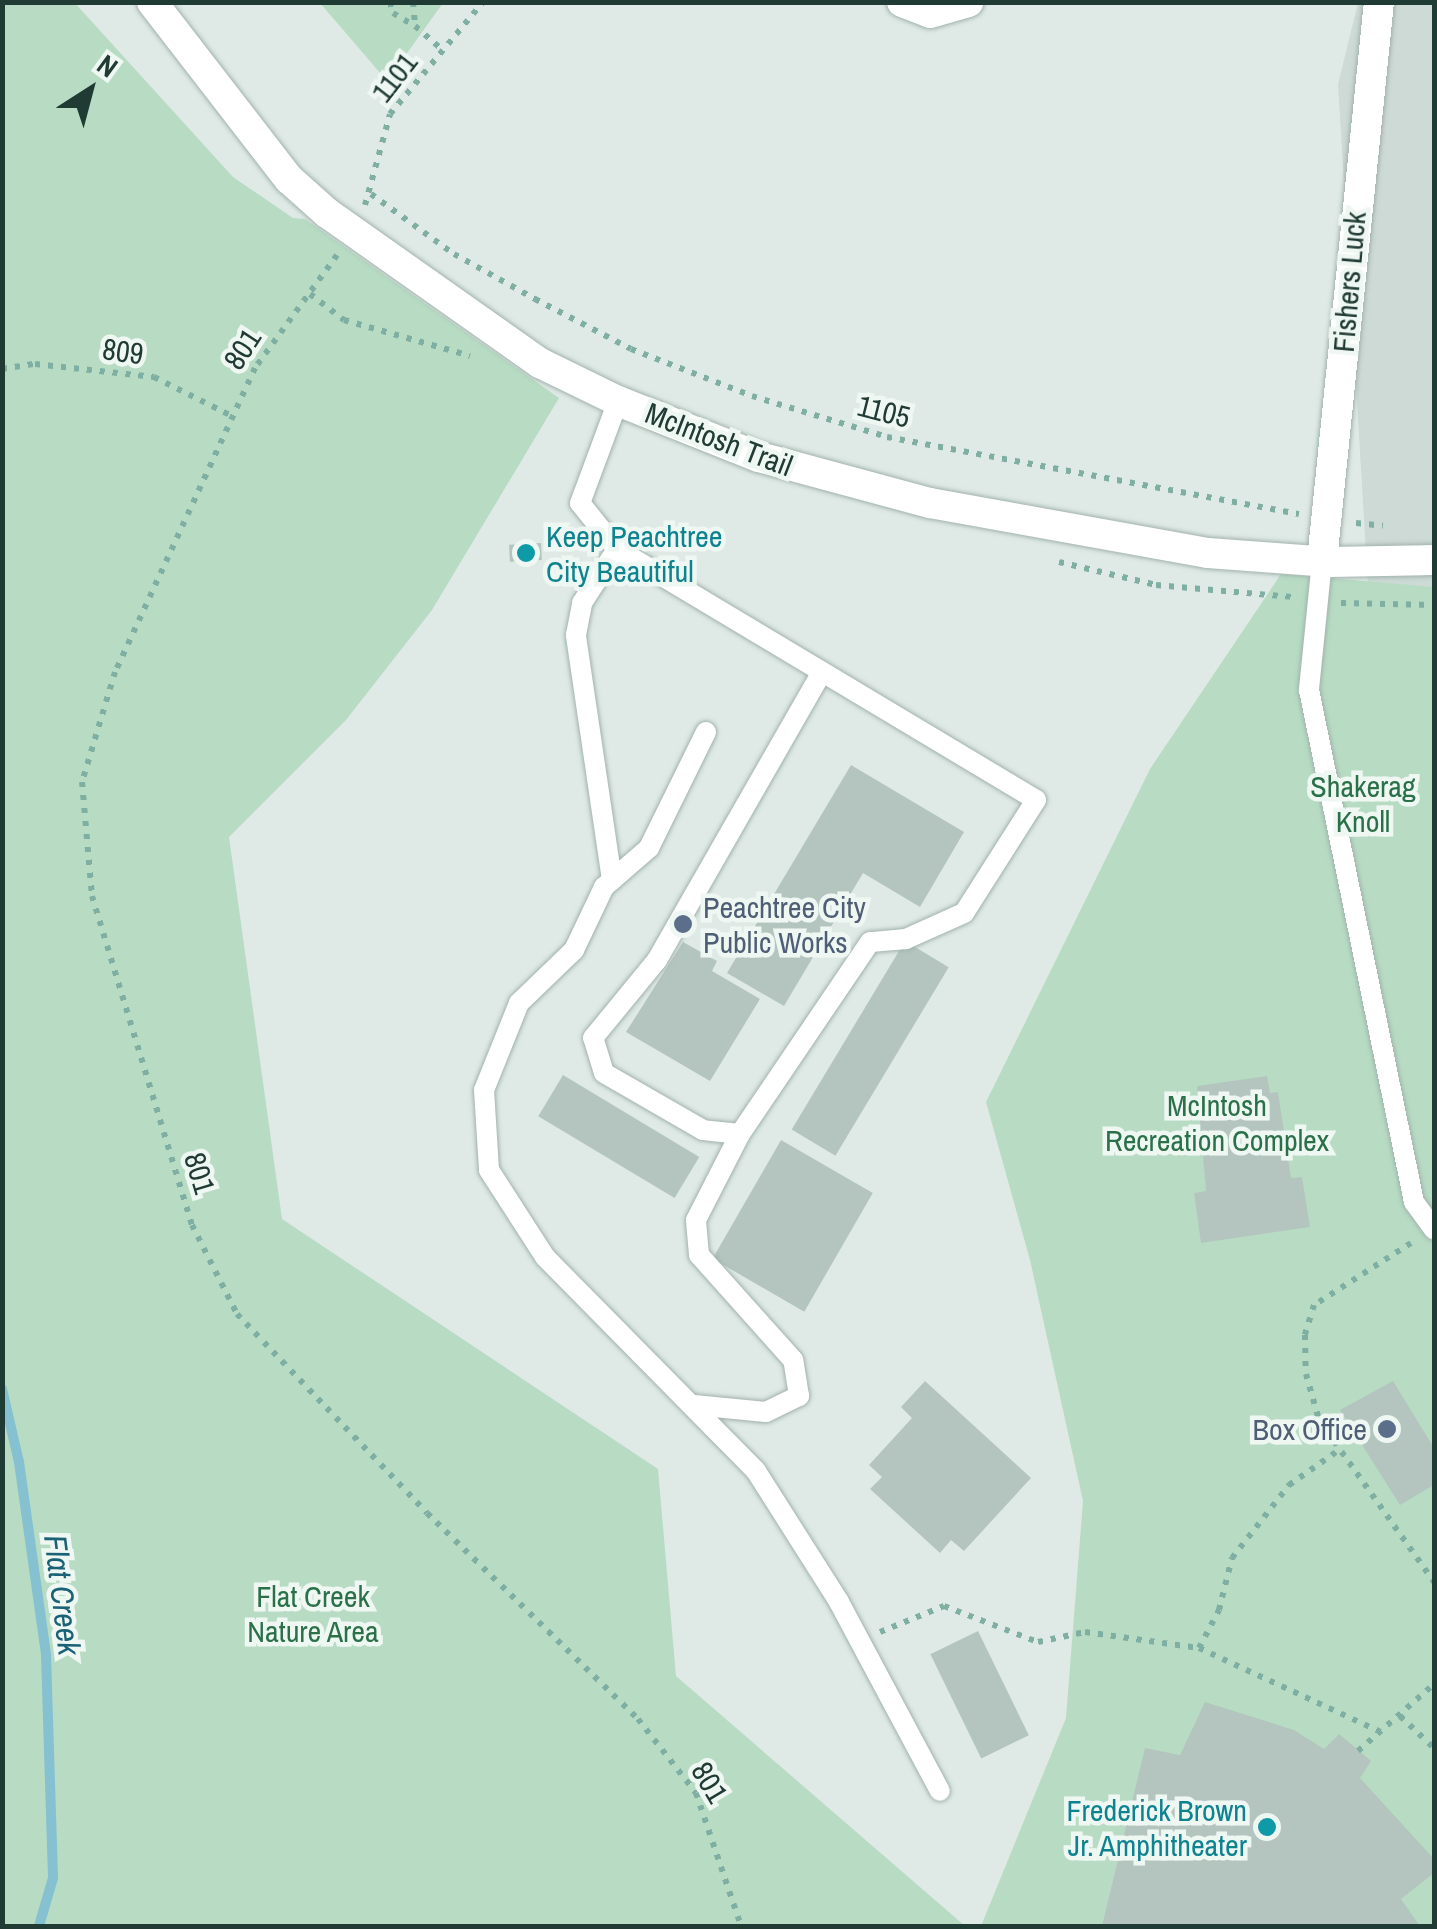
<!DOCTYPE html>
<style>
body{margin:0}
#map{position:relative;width:1437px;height:1929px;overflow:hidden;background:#dfeae6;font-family:"Archivo Narrow",sans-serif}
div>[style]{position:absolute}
.built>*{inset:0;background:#cddad5}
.green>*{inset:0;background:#b7dcc3}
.stream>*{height:10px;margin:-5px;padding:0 5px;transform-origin:5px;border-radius:5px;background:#85c1d1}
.building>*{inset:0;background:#b4c5bf;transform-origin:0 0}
.path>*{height:6px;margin-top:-3px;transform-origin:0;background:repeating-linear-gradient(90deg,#7faea2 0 5px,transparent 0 13px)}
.roads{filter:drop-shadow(0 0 2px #a2b2ad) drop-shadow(0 0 2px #a2b2ad)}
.service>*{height:20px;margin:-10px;padding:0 10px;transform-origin:10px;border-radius:10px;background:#fff}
.minor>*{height:30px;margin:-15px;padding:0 15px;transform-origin:15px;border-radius:15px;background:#fff}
.dots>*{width:28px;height:28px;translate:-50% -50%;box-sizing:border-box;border:5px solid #eff7f3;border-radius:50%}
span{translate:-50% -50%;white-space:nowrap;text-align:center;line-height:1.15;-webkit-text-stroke:9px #eff7f3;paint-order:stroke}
.street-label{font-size:30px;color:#203a34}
.culture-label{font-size:30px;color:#0d838f}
.left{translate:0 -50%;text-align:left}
.right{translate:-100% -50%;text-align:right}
.park-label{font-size:30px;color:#2a7149}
.service-label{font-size:30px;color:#4e5e75}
.water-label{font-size:32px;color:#1a6276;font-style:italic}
.frame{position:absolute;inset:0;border:5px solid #203a34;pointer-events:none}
.north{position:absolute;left:40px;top:40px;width:100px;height:100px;-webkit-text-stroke:8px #eff7f3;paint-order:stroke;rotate:36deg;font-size:28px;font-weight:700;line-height:40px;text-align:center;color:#203a34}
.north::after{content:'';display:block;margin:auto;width:35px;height:45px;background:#203a34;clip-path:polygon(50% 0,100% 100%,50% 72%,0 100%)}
</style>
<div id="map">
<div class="built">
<div style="clip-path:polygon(1358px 3px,1434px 3px,1434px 587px,1368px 586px,1338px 84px)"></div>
</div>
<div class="green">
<div style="clip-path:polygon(74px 2px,233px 177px,293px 218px,305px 219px,559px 398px,432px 610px,346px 720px,229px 837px,282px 1219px,658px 1469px,676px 1676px,965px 1926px,3px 1926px,2px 3px)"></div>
<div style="clip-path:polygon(320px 3px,443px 3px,387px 81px)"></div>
<div style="clip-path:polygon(1281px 574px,1434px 587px,1434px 1926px,981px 1926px,1066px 1718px,1083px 1501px,1030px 1260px,986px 1102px,1150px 769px)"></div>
</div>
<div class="stream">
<div style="left:2px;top:1389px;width:75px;rotate:76.9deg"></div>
<div style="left:19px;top:1462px;width:195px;rotate:82deg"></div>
<div style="left:46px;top:1655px;width:223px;rotate:88.2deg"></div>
<div style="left:53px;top:1878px;width:50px;rotate:106.3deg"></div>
</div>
<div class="building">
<div style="left:541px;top:543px;width:17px;height:32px;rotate:87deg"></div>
<div style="clip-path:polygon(851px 765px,964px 832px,920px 907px,863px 873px,784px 1006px,727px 973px)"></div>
<div style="left:905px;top:941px;width:51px;height:220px;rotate:31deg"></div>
<div style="clip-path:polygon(683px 942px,717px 961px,712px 971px,760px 999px,710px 1081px,626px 1032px)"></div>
<div style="left:563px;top:1075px;width:159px;height:48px;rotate:31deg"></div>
<div style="clip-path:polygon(1267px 1076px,1270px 1093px,1278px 1092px,1291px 1178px,1302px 1177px,1310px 1227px,1201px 1243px,1194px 1193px,1206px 1191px,1197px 1086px)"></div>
<div style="left:781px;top:1140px;width:106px;height:137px;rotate:30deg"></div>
<div style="clip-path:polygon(925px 1381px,1031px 1478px,964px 1551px,951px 1540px,940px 1553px,870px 1489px,882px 1477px,869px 1465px,912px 1418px,901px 1407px)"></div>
<div style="clip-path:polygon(1393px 1381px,1434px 1448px,1434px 1485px,1400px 1505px,1340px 1410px)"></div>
<div style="left:978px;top:1631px;width:116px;height:53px;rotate:64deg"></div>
<div style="clip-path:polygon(1205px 1702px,1294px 1730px,1324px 1749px,1339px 1734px,1371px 1761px,1360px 1778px,1434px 1859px,1434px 1873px,1401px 1899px,1420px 1926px,1102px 1926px,1145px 1748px,1180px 1755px)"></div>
</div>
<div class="path">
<div style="left:390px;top:2px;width:11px;rotate:75deg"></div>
<div style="left:393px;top:13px;width:26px;rotate:31deg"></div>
<div style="left:413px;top:2px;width:24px;rotate:85deg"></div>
<div style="left:415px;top:26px;width:38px;rotate:41deg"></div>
<div style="left:371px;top:194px;width:102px;rotate:35.9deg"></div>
<div style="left:454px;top:254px;width:93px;rotate:29.1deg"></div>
<div style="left:535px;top:299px;width:108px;rotate:27.5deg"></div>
<div style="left:631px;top:349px;width:130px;rotate:21.2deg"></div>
<div style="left:752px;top:396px;width:141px;rotate:16.9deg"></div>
<div style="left:887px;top:437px;width:419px;rotate:10.6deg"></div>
<div style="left:365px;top:205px;width:94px;rotate:-74.6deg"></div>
<div style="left:390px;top:114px;width:146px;rotate:-50.3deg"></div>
<div style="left:337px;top:255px;width:140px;rotate:126deg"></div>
<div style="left:255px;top:368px;width:335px;rotate:114.7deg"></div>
<div style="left:115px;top:672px;width:115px;rotate:106.7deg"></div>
<div style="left:82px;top:782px;width:114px;rotate:85deg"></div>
<div style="left:92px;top:896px;width:344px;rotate:73.1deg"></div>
<div style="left:192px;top:1225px;width:100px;rotate:63.2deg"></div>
<div style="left:237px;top:1314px;width:275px;rotate:46.3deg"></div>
<div style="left:427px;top:1513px;width:295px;rotate:44.3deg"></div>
<div style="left:638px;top:1719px;width:94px;rotate:51.9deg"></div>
<div style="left:696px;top:1793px;width:140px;rotate:71.3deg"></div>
<div style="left:310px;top:294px;width:43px;rotate:37.4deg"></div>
<div style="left:344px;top:320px;width:131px;rotate:15.9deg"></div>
<div style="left:2px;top:369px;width:33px;rotate:-9deg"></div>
<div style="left:35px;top:364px;width:120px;rotate:6.2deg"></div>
<div style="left:154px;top:377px;width:85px;rotate:26.6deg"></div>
<div style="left:1356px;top:523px;width:27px;rotate:6deg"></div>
<div style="left:1059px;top:562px;width:100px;rotate:13.3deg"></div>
<div style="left:1156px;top:585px;width:139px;rotate:5deg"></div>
<div style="left:1341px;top:603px;width:93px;rotate:1.2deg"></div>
<div style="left:1411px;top:1243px;width:115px;rotate:147.4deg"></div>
<div style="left:1314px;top:1305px;width:31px;rotate:107deg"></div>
<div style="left:1305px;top:1335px;width:39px;rotate:89deg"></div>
<div style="left:1306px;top:1374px;width:48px;rotate:74.2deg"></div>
<div style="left:1319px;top:1420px;width:199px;rotate:54.6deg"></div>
<div style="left:880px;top:1632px;width:69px;rotate:-22.1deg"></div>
<div style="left:944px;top:1606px;width:101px;rotate:21deg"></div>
<div style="left:1038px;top:1642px;width:48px;rotate:-12deg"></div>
<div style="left:1085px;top:1632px;width:115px;rotate:8deg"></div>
<div style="left:1199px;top:1648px;width:43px;rotate:-62.2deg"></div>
<div style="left:1219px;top:1610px;width:54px;rotate:-76deg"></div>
<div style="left:1232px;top:1558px;width:93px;rotate:-52deg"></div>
<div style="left:1289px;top:1485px;width:61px;rotate:-35deg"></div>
<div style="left:1199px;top:1648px;width:200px;rotate:24.8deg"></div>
<div style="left:1400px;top:1716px;width:47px;rotate:43.3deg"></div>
<div style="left:1358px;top:1751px;width:101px;rotate:-41.4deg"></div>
</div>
<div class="roads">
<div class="service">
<div style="left:618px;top:401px;width:109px;rotate:110.4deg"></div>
<div style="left:580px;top:503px;width:59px;rotate:51.2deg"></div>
<div style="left:617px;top:549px;width:488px;rotate:30.9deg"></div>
<div style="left:1036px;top:800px;width:134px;rotate:122.5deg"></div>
<div style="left:964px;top:913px;width:64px;rotate:155.9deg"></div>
<div style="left:906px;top:939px;width:36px;rotate:175deg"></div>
<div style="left:870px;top:942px;width:232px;rotate:124.1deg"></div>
<div style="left:740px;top:1134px;width:37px;rotate:-174deg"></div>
<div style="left:703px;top:1130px;width:114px;rotate:-150.1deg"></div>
<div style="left:604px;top:1073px;width:37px;rotate:-107deg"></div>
<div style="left:593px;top:1038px;width:101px;rotate:-50.6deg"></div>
<div style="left:657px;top:960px;width:332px;rotate:-60.2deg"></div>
<div style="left:1322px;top:561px;width:130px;rotate:95.8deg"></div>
<div style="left:1309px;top:690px;width:523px;rotate:78.41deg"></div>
<div style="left:1414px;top:1202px;width:34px;rotate:54deg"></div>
<div style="left:706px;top:732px;width:129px;rotate:116.2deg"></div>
<div style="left:649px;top:848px;width:60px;rotate:139.1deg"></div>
<div style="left:604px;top:887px;width:70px;rotate:115.5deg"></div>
<div style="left:574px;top:950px;width:76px;rotate:136.1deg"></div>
<div style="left:519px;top:1003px;width:94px;rotate:111.9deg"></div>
<div style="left:484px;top:1090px;width:80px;rotate:86.4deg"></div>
<div style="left:489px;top:1170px;width:103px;rotate:57.2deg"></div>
<div style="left:545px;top:1257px;width:301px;rotate:45.4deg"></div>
<div style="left:756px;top:1471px;width:155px;rotate:57.6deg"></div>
<div style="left:839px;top:1602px;width:214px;rotate:61.9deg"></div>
<div style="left:612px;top:880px;width:248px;rotate:-98.4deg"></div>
<div style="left:576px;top:635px;width:33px;rotate:-79deg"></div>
<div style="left:582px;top:603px;width:64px;rotate:-57.1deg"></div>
<div style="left:694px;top:1405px;width:72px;rotate:5.6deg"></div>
<div style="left:766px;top:1412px;width:37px;rotate:-26deg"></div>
<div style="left:799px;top:1396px;width:36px;rotate:-99deg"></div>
<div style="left:793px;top:1360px;width:141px;rotate:-131.8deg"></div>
<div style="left:699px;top:1255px;width:35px;rotate:-95deg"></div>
<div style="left:696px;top:1220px;width:97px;rotate:-62.9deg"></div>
</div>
<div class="minor">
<div style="left:152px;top:2px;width:224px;rotate:52.3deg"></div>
<div style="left:289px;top:179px;width:51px;rotate:41.8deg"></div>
<div style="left:327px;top:213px;width:261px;rotate:35.2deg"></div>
<div style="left:540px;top:363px;width:87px;rotate:26deg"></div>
<div style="left:618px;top:401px;width:152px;rotate:21.7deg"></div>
<div style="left:759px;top:457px;width:177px;rotate:15.1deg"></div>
<div style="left:930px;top:503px;width:282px;rotate:10.2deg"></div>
<div style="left:1208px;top:553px;width:122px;rotate:4.2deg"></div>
<div style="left:1330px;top:562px;width:104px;rotate:-1.1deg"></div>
<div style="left:902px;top:2px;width:30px;rotate:21deg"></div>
<div style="left:930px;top:13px;width:40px;rotate:-16deg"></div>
<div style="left:1322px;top:561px;width:562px;rotate:-84.18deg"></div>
</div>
</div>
<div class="dots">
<div style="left:526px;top:553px;background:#0f9aa8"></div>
<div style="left:683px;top:924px;background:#5c6f8a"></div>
<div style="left:1387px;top:1429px;background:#5c6f8a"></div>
<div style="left:1267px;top:1827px;background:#0f9aa8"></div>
</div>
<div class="street-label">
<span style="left:394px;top:77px;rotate:-52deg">1101</span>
<span style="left:1349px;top:282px;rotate:-85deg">Fishers Luck</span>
<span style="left:242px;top:349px;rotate:-57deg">801</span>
<span style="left:123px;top:351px;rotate:8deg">809</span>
<span style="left:884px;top:411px;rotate:14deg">1105</span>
<span style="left:719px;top:439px;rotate:21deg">McIntosh Trail</span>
<span style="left:200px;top:1173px;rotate:73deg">801</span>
<span style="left:710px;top:1782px;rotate:59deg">801</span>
</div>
<div class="culture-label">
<span class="left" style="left:546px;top:553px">Keep Peachtree<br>City Beautiful</span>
<span class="right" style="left:1247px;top:1827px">Frederick Brown<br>Jr. Amphitheater</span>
</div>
<div class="park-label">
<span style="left:1363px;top:803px">Shakerag<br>Knoll</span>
<span style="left:1217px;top:1122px">McIntosh<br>Recreation Complex</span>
<span style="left:313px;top:1613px">Flat Creek<br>Nature Area</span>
</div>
<div class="service-label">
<span class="left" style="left:703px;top:924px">Peachtree City<br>Public Works</span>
<span class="right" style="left:1367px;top:1429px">Box Office</span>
</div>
<div class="water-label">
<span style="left:62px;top:1595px;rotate:83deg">Flat Creek</span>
</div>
<div class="frame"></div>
<div class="north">N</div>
</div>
